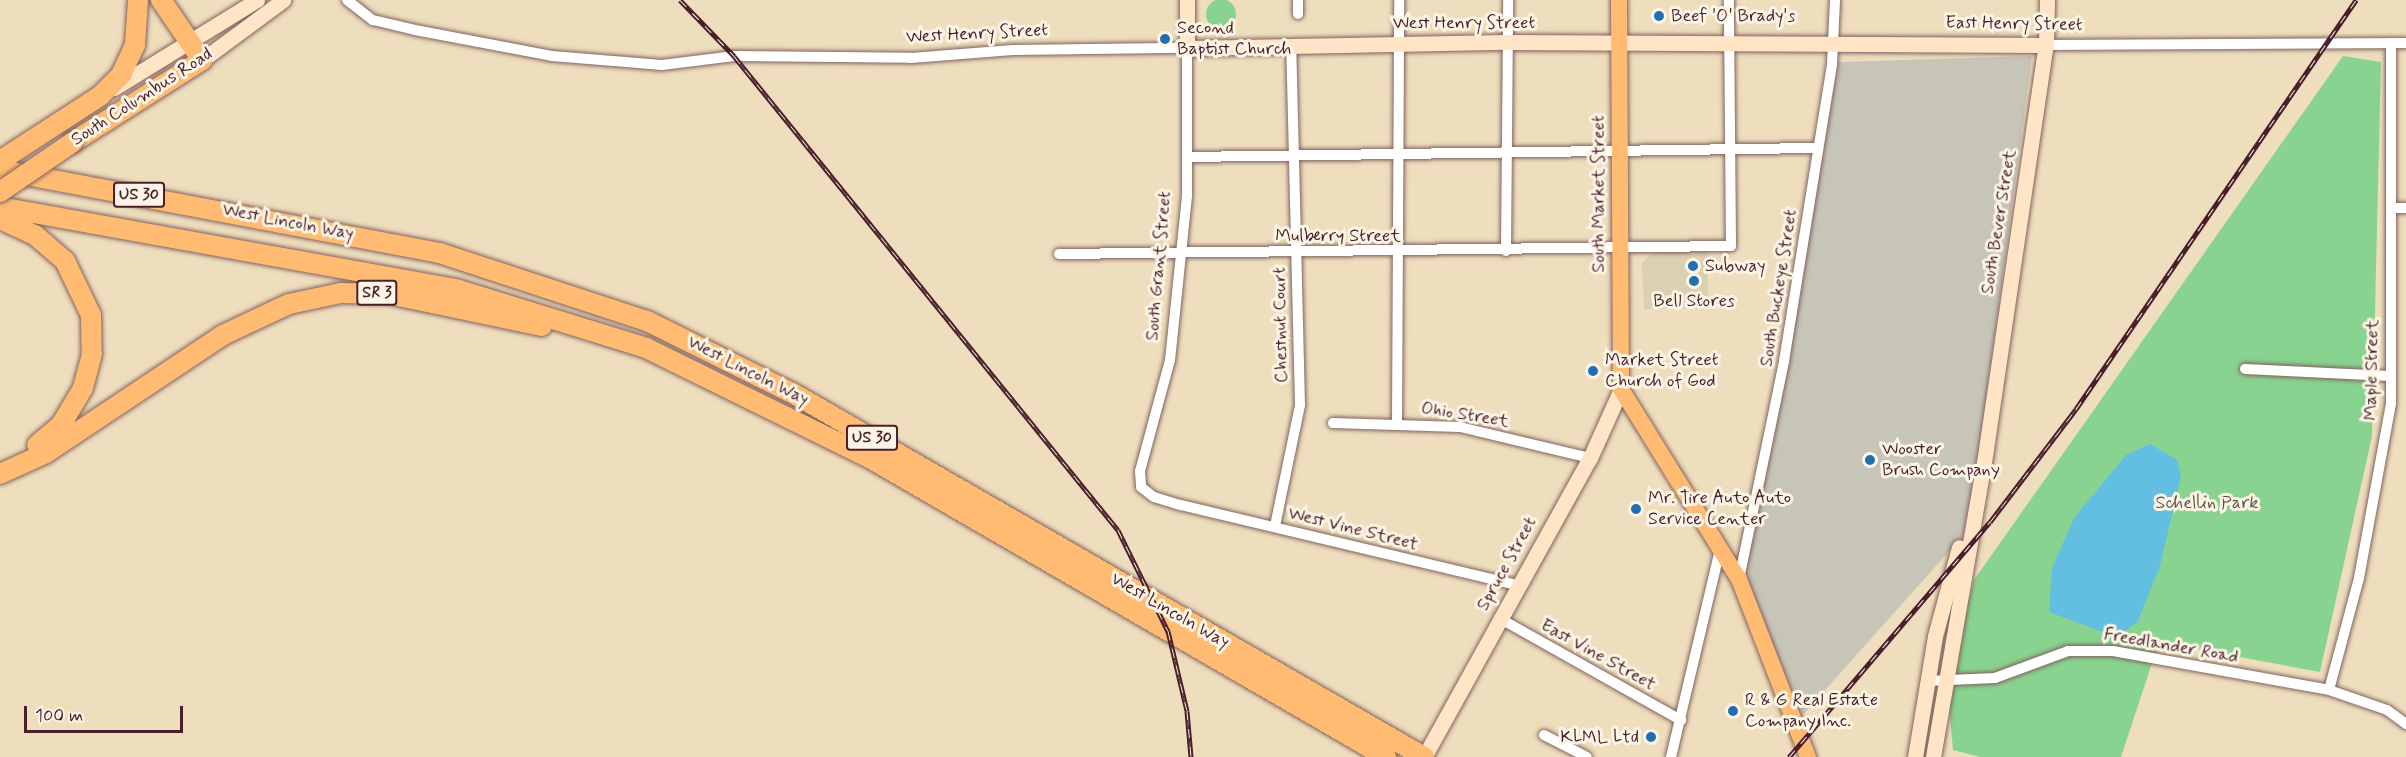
<!DOCTYPE html>
<style>
body{margin:0}
#map{position:relative;width:2406px;height:757px;overflow:hidden;background:#eedebd;font-family:Mynerve,sans-serif}
div>[style]{position:absolute}
.built>*{inset:0;background:#dbd0b1}
.industrial>*{inset:0;background:#c6c5b8}
.green>*{inset:0;background:#88d390}
.round{border-radius:50%}
.water>*{inset:0;background:#63bfe1}
.roads{filter:drop-shadow(0 0 2px #83625e) drop-shadow(0 0 2px #83625e)}
.street>*{height:10px;margin:-5px;padding:0 5px;transform-origin:5px;border-radius:5px;background:#fff}
.secondary>*{height:15px;margin:-7.5px;padding:0 7.5px;transform-origin:7.5px;border-radius:7.5px;background:#ffe4c6}
.primary>*{height:16px;margin:-8px;padding:0 8px;transform-origin:8px;border-radius:8px;background:#ffbb71}
.highway>*{height:20px;margin:-10px;padding:0 10px;transform-origin:10px;border-radius:10px;background:#ffbb71}
.rail>*{height:5px;margin-top:-2.5px;transform-origin:0;background:repeating-linear-gradient(90deg,#fcf5e5 0 9px,#4a1f2b 0 18px);box-sizing:border-box;border-block:2px solid #4a1f2b}
.bridges{filter:drop-shadow(0 0 2px #83625e) drop-shadow(0 0 2px #83625e)}
.highway-bridge>*{height:20px;margin:-10px;padding:0 10px;transform-origin:10px;border-radius:10px;background:#ffbb71}
.dots>*{width:16px;height:16px;translate:-50% -50%;box-sizing:border-box;border:3px solid #fcf5e5;border-radius:50%}
span{translate:-50% -50%;white-space:nowrap;text-align:center;line-height:1.15;-webkit-text-stroke:6px #fcf5e5;paint-order:stroke}
.shield-label span{padding:2px 4px;background:#fcf5e5;border:2px solid;border-radius:4px;-webkit-text-stroke-width:0}
.shield-label{font-size:16px;color:#4a1f2b;font-weight:700}
.poi-label{font-size:18px;color:#4a1f2b}
.left{translate:0 -50%;text-align:left}
.right{translate:-100% -50%;text-align:right}
.street-label{font-size:18px;color:#4a1f2b}
.park-label{font-size:18px;color:#5d5549}
.scale{position:absolute;left:24px;top:706px;width:159px;height:27px;box-sizing:border-box;border:3px solid #4a1f2b;border-top:0;padding-left:8px;font-size:18px;line-height:21px;white-space:nowrap;color:#4a1f2b;-webkit-text-stroke:4px #fcf5e5;paint-order:stroke}
</style>
<div id="map">
<div class="built">
<div style="clip-path:polygon(1708px 252px,1708px 309px,1644px 309px,1642px 263px,1652px 253px)"></div>
</div>
<div class="industrial">
<div style="clip-path:polygon(2032px 56px,1969px 529px,1801px 717px,1740px 575px,1839px 62px)"></div>
</div>
<div class="green">
<div class="round" style="left:1206px;top:-1px;width:30px;height:30px"></div>
<div style="clip-path:polygon(2343px 56px,2381px 62px,2372px 436px,2320px 672px,2159px 642px,2121px 757px,1980px 757px,1953px 750px,1947px 683px,1974px 580px)"></div>
</div>
<div class="water">
<div style="clip-path:polygon(2150px 444px,2177px 460px,2181px 476px,2160px 566px,2137px 623px,2121px 633px,2100px 631px,2049px 612px,2052px 568px,2074px 518px,2126px 455px)"></div>
</div>
<div class="roads">
<div class="street">
<div style="left:347px;top:0;width:33px;rotate:38deg"></div>
<div style="left:373px;top:20px;width:43px;rotate:13.4deg"></div>
<div style="left:415px;top:30px;width:139px;rotate:10.7deg"></div>
<div style="left:552px;top:56px;width:110px;rotate:4.7deg"></div>
<div style="left:662px;top:65px;width:73px;rotate:-7.1deg"></div>
<div style="left:734px;top:56px;width:177px;rotate:0.6deg"></div>
<div style="left:911px;top:58px;width:102px;rotate:-4.5deg"></div>
<div style="left:1013px;top:50px;width:174px;rotate:-0.7deg"></div>
<div style="left:1187px;top:48px;width:148px;rotate:90deg"></div>
<div style="left:1187px;top:196px;width:165px;rotate:95.9deg"></div>
<div style="left:1170px;top:360px;width:115px;rotate:105.1deg"></div>
<div style="left:1140px;top:471px;width:16px;rotate:86deg"></div>
<div style="left:1141px;top:487px;width:16px;rotate:38deg"></div>
<div style="left:1154px;top:497px;width:28px;rotate:17deg"></div>
<div style="left:1181px;top:505px;width:346px;rotate:13.4deg"></div>
<div style="left:1298px;top:0;width:14px;rotate:90deg"></div>
<div style="left:2046px;top:45px;width:360px;rotate:-0.3deg"></div>
<div style="left:1187px;top:157px;width:630px;rotate:-0.82deg"></div>
<div style="left:2391px;top:208px;width:15px"></div>
<div style="left:1506px;top:251px;width:251px;rotate:-89.5deg"></div>
<div style="left:1059px;top:254px;width:672px;rotate:-0.68deg"></div>
<div style="left:1731px;top:246px;width:246px;rotate:-90.5deg"></div>
<div style="left:2245px;top:369px;width:145px;rotate:2.8deg"></div>
<div style="left:1397px;top:422px;width:422px;rotate:-89.7deg"></div>
<div style="left:1333px;top:423px;width:127px;rotate:1.8deg"></div>
<div style="left:1460px;top:427px;width:134px;rotate:13.4deg"></div>
<div style="left:1275px;top:526px;width:124px;rotate:-78.3deg"></div>
<div style="left:1300px;top:405px;width:357px;rotate:-91.4deg"></div>
<div style="left:1739px;top:579px;width:223px;rotate:-78.3deg"></div>
<div style="left:1784px;top:361px;width:301px;rotate:-80.8deg"></div>
<div style="left:1832px;top:64px;width:64px;rotate:-87.3deg"></div>
<div style="left:1499px;top:618px;width:209px;rotate:29.3deg"></div>
<div style="left:1927px;top:681px;width:68px;rotate:-2.5deg"></div>
<div style="left:1995px;top:678px;width:78px;rotate:-20.3deg"></div>
<div style="left:2068px;top:651px;width:45px"></div>
<div style="left:2113px;top:651px;width:219px;rotate:10.2deg"></div>
<div style="left:2329px;top:690px;width:61px;rotate:19deg"></div>
<div style="left:2387px;top:710px;width:24px;rotate:36deg"></div>
<div style="left:2329px;top:690px;width:116px;rotate:-75deg"></div>
<div style="left:2359px;top:578px;width:178px;rotate:-79.6deg"></div>
<div style="left:2391px;top:403px;width:360px;rotate:-90deg"></div>
<div style="left:1544px;top:735px;width:48px;rotate:27.1deg"></div>
<div style="left:1671px;top:757px;width:214px;rotate:-76.7deg"></div>
</div>
<div class="secondary">
<div style="left:1187px;top:0;width:48px;rotate:90deg"></div>
<div style="left:1187px;top:48px;width:319px;rotate:-1.1deg"></div>
<div style="left:1506px;top:42px;width:540px;rotate:0.32deg"></div>
<div style="left:202px;top:60px;width:101px;rotate:-36.5deg"></div>
<div style="left:114px;top:88px;width:168px;rotate:-31.6deg"></div>
<div style="left:1424px;top:757px;width:342px;rotate:-61deg"></div>
<div style="left:1590px;top:458px;width:76px;rotate:-65.8deg"></div>
<div style="left:1915px;top:757px;width:123px;rotate:-80.6deg"></div>
<div style="left:1935px;top:636px;width:92px;rotate:-74.9deg"></div>
<div style="left:1933px;top:757px;width:313px;rotate:-80.2deg"></div>
<div style="left:1986px;top:449px;width:408px;rotate:-81.6deg"></div>
<div style="left:2046px;top:45px;width:45px;rotate:-88.7deg"></div>
</div>
<div class="primary">
<div style="left:1619px;top:0;width:389px;rotate:89.7deg"></div>
<div style="left:1621px;top:389px;width:224px;rotate:58.2deg"></div>
<div style="left:1739px;top:579px;width:191px;rotate:68.8deg"></div>
</div>
<div class="highway">
<div style="left:73px;top:142px;width:153px;rotate:-32.4deg"></div>
<div style="left:202px;top:60px;width:73px;rotate:-124.3deg"></div>
<div style="left:0;top:161px;width:119px;rotate:-33deg"></div>
<div style="left:100px;top:96px;width:30px;rotate:-45deg"></div>
<div style="left:121px;top:75px;width:33px;rotate:-65deg"></div>
<div style="left:135px;top:45px;width:45px;rotate:-86.2deg"></div>
<div style="left:0;top:170px;width:448px;rotate:10.7deg"></div>
<div style="left:440px;top:253px;width:218px;rotate:18.2deg"></div>
<div style="left:647px;top:321px;width:166px;rotate:26.4deg"></div>
<div style="left:796px;top:395px;width:725px;rotate:29.96deg"></div>
<div style="left:0;top:207px;width:466px;rotate:10.2deg"></div>
<div style="left:459px;top:290px;width:196px;rotate:17.2deg"></div>
<div style="left:646px;top:348px;width:247px;rotate:26.2deg"></div>
<div style="left:868px;top:457px;width:599px;rotate:30.08deg"></div>
<div style="left:0;top:219px;width:38px;rotate:25deg"></div>
<div style="left:35px;top:235px;width:40px;rotate:41deg"></div>
<div style="left:65px;top:261px;width:60px;rotate:64.3deg"></div>
<div style="left:91px;top:315px;width:39px;rotate:89deg"></div>
<div style="left:92px;top:354px;width:35px;rotate:105deg"></div>
<div style="left:83px;top:388px;width:43px;rotate:120.7deg"></div>
<div style="left:61px;top:425px;width:31px;rotate:140deg"></div>
<div style="left:0;top:474px;width:51px;rotate:-24.5deg"></div>
<div style="left:46px;top:453px;width:213px;rotate:-33.7deg"></div>
<div style="left:223px;top:335px;width:73px;rotate:-25.2deg"></div>
<div style="left:289px;top:304px;width:53px;rotate:-11.9deg"></div>
<div style="left:341px;top:293px;width:48px;rotate:1.2deg"></div>
<div style="left:389px;top:294px;width:156px;rotate:11.8deg"></div>
</div>
</div>
<div class="rail">
<div style="left:680px;top:0;width:78px;rotate:46deg"></div>
<div style="left:734px;top:56px;width:610px;rotate:50.99deg"></div>
<div style="left:1118px;top:530px;width:113px;rotate:63.7deg"></div>
<div style="left:1168px;top:631px;width:82px;rotate:76.6deg"></div>
<div style="left:1187px;top:711px;width:46px;rotate:85deg"></div>
<div style="left:1789px;top:757px;width:309px;rotate:-49.5deg"></div>
<div style="left:1990px;top:522px;width:142px;rotate:-52.7deg"></div>
<div style="left:2076px;top:409px;width:496px;rotate:-55.6deg"></div>
</div>
<div class="bridges">
<div class="highway-bridge">
<div style="left:0;top:192px;width:88px;rotate:-34.4deg"></div>
</div>
</div>
<div class="dots">
<div style="left:1659px;top:16px;background:#1f6fb2"></div>
<div style="left:1165px;top:39px;background:#1f6fb2"></div>
<div style="left:1693px;top:266px;background:#1f6fb2"></div>
<div style="left:1694px;top:281px;background:#1f6fb2"></div>
<div style="left:1593px;top:371px;background:#1f6fb2"></div>
<div style="left:1870px;top:460px;background:#1f6fb2"></div>
<div style="left:1636px;top:509px;background:#1f6fb2"></div>
<div style="left:1733px;top:711px;background:#1f6fb2"></div>
<div style="left:1651px;top:737px;background:#1f6fb2"></div>
</div>
<div class="shield-label">
<span style="left:139px;top:195px">US 30</span>
<span style="left:377px;top:293px">SR 3</span>
<span style="left:872px;top:438px">US 30</span>
</div>
<div class="poi-label">
<span class="left" style="left:1671px;top:16px">Beef 'O' Brady's</span>
<span class="left" style="left:1177px;top:39px">Second<br>Baptist Church</span>
<span class="left" style="left:1705px;top:266px">Subway</span>
<span style="left:1694px;top:301px">Bell Stores</span>
<span class="left" style="left:1605px;top:371px">Market Street<br>Church of God</span>
<span class="left" style="left:1882px;top:460px">Wooster<br>Brush Company</span>
<span class="left" style="left:1648px;top:509px">Mr. Tire Auto Auto<br>Service Center</span>
<span class="left" style="left:1745px;top:711px">R &amp; G Real Estate<br>Company Inc.</span>
<span class="right" style="left:1639px;top:737px">KLML Ltd</span>
</div>
<div class="street-label">
<span style="left:1464px;top:23px">West Henry Street</span>
<span style="left:2014px;top:24px;rotate:1deg">East Henry Street</span>
<span style="left:977px;top:34px;rotate:-3deg">West Henry Street</span>
<span style="left:142px;top:97px;rotate:-33deg">South Columbus Road</span>
<span style="left:1599px;top:194px;rotate:-90deg">South Market Street</span>
<span style="left:288px;top:222px;rotate:11deg">West Lincoln Way</span>
<span style="left:1999px;top:222px;rotate:-81deg">South Bever Street</span>
<span style="left:1338px;top:236px">Mulberry Street</span>
<span style="left:1159px;top:266px;rotate:-85deg">South Grant Street</span>
<span style="left:1779px;top:288px;rotate:-81deg">South Buckeye Street</span>
<span style="left:1281px;top:325px;rotate:-91deg">Chestnut Court</span>
<span style="left:2372px;top:370px;rotate:-89deg">Maple Street</span>
<span style="left:748px;top:371px;rotate:27deg">West Lincoln Way</span>
<span style="left:1465px;top:415px;rotate:9deg">Ohio Street</span>
<span style="left:1353px;top:529px;rotate:14deg">West Vine Street</span>
<span style="left:1507px;top:564px;rotate:-61deg">Spruce Street</span>
<span style="left:1170px;top:611px;rotate:30deg">West Lincoln Way</span>
<span style="left:2171px;top:646px;rotate:10deg">Freedlander Road</span>
<span style="left:1598px;top:655px;rotate:29deg">East Vine Street</span>
</div>
<div class="park-label">
<span style="left:2207px;top:503px">Schellin Park</span>
</div>
<div class="scale">100 m</div>
</div>
